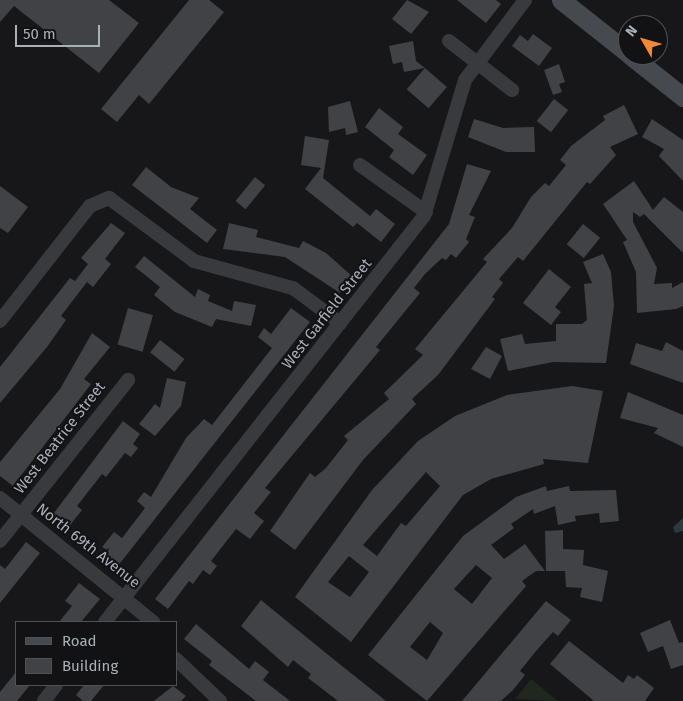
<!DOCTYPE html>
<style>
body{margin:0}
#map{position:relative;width:683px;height:701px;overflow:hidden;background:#171719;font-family:"Fira Sans",sans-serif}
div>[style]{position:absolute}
.green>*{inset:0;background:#1f271f}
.water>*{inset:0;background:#2c393d}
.building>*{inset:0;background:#414246;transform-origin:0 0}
.minor>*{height:14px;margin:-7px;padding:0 7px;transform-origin:7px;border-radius:7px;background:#383a3e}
.secondary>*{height:19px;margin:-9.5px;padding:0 9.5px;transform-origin:9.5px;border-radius:9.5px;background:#46494e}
span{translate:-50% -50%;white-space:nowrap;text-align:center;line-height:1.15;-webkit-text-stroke:4px #121214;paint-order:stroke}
.street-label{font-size:15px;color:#a9b1b8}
.legend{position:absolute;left:15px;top:621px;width:162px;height:65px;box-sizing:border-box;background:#121214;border:1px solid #4e5256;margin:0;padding:6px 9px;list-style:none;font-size:15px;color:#a9b1b8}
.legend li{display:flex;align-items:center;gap:10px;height:25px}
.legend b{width:25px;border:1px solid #4e5256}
.north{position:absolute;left:618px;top:15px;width:50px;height:50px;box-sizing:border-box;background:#121214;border:1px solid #4e5256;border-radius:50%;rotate:308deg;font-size:14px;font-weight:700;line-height:20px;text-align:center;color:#a9b1b8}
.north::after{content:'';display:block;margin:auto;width:18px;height:22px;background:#f28a35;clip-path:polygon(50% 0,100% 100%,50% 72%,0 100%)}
.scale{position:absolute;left:15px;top:25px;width:85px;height:22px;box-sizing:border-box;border:2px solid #a9b1b8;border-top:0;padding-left:6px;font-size:15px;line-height:18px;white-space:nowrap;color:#a9b1b8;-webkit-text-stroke:4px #121214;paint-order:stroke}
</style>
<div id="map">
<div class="green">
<div style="clip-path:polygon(531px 679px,553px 697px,558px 701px,515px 699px)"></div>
</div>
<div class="water">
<div style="clip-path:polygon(683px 518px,683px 531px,675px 533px,673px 527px)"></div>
</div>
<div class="building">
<div style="clip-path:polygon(0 0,109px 0,139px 23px,99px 73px,14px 6px,0 22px)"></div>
<div style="clip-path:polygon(189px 0,209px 0,224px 12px,149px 104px,139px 95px,117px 122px,101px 109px)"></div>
<div style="clip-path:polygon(407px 0,429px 12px,411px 34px,392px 19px)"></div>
<div style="clip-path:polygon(457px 0,496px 0,501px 4px,486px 23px)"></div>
<div style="clip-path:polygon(533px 34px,552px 48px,539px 66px,512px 46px,520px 35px,528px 41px)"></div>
<div style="clip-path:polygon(413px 41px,416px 61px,425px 68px,404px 72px,402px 62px,393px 64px,389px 46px)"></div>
<div style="clip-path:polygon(559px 64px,565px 82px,559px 84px,562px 92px,553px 95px,544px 70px)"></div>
<div style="left:425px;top:68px;width:29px;height:28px;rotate:41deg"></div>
<div style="left:554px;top:99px;width:18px;height:28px;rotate:38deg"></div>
<div style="clip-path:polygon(350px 101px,358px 132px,346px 135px,345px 128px,329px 132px,328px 107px)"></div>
<div style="clip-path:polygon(624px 105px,638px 134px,610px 147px,616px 155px,590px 184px,587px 182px,523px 261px,518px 257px,499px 279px,503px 283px,492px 297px,495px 299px,438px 375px,412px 399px,416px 404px,363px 460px,295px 550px,270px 531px,310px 473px,315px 477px,326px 468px,348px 440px,344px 436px,389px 399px,384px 393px,423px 355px,415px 349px,487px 262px,483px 259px,512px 228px,531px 197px,545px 183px,549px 186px,566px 165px,560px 160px,571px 146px,605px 120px,603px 116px)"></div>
<div style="clip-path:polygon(379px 108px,403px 127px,398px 134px,427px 155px,413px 175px,389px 157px,394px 150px,365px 127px)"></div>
<div style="clip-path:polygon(474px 119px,503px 128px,534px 127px,535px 152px,506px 152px,468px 137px)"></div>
<div style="clip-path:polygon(652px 119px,683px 140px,683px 181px,659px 156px,664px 149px,642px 137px)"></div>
<div style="clip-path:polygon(305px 136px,329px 140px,323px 178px,370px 216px,376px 209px,395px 224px,381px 242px,357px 223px,353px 227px,305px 189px,321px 168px,301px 165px)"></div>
<div style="clip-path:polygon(467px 164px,491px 171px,469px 215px,475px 217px,466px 239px,469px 242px,456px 258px,451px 254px,446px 260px,442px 258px,425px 274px,414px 288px,420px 293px,376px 347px,380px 350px,265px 488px,271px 492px,254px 513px,264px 521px,250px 539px,236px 529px,211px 561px,217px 566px,210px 575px,203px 570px,193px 584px,189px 581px,168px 609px,155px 599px,449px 224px)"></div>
<div style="clip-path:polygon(146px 167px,171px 187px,199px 198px,190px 209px,217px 230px,207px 243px,132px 185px)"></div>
<div style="left:255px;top:177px;width:13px;height:31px;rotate:39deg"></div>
<div style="clip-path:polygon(634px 181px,653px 210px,664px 197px,683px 212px,683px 253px,644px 214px,640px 217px,633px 212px,633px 222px,657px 268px,654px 284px,672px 283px,672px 288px,683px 282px,683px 306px,676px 309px,637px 313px,636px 272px,623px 242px,627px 240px,603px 204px)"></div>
<div style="clip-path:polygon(0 186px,28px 207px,8px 233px,0 228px)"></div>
<div style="clip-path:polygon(111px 223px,125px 233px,105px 259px,111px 264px,93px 287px,87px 282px,61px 316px,66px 320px,47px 347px,0 403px,0 367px,70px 278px,75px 281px,88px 264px,81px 258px)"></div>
<div style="clip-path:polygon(229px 223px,258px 230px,256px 237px,299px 248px,303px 241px,326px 253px,353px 277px,340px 293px,285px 257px,223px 249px)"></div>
<div style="left:583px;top:224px;width:22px;height:26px;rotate:39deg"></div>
<div style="clip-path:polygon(603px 254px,611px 272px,614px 306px,606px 363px,553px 362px,508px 371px,500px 339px,522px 334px,525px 344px,556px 341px,556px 324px,582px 324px,587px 320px,584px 284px,592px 283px,583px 262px)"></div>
<div style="clip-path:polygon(144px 256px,195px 297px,198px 289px,210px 295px,208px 301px,232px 311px,234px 301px,256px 305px,251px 326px,216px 319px,212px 327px,175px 312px,154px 295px,160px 287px,135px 267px)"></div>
<div style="clip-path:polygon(549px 269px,571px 287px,555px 307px,561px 312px,551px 325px,523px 303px)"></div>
<div style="left:128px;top:308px;width:26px;height:38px;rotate:16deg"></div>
<div style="clip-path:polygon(291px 308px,310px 322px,117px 567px,102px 556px,107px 550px,102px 547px,114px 532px,122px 538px,145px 508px,137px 501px,144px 492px,151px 497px,186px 438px,204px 419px,212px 425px,272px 348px,258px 337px,264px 328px,271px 334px)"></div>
<div style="clip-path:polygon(92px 333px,110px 347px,84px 379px,91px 384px,13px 486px,0 476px,0 462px,60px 389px)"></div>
<div style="left:160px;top:340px;width:31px;height:16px;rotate:38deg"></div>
<div style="clip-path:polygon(666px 342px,683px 351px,683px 383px,630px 364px,636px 343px,662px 351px)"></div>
<div style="clip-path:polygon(486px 347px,502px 356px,490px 379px,471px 369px)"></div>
<div style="clip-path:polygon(167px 378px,186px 382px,181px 406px,155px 436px,139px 424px,155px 404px,160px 408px)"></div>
<div style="clip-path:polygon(evenodd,572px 386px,603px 391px,588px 463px,543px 459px,544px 464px,491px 479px,463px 495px,351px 642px,295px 597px,372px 490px,418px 441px,455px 416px,507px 395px,572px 386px,426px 472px,440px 486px,406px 526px,401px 523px,377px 556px,363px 545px,426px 472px,572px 386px,349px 556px,369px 572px,350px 597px,328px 582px,349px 556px)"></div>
<div style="clip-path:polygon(628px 392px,683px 415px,683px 447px,654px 433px,658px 428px,620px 418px)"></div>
<div style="clip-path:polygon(123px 421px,140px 434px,133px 444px,138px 448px,131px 457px,125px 453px,106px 477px,102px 474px,77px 506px,82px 510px,67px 529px,51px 517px)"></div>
<div style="clip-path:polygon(evenodd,546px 486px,547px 491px,569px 486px,570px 491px,616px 490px,619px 521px,600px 523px,599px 513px,575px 516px,576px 521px,558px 525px,555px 506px,534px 514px,533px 509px,511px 524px,514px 528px,491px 545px,504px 559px,525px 544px,545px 571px,536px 571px,522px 581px,526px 586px,427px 701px,368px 655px,463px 536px,516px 497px,546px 486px,476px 565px,492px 578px,472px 604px,454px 589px,476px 565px,546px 486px,430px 622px,443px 633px,427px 660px,410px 647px,430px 622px)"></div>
<div style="clip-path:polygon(563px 530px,563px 549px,584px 550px,583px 565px,608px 571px,602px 602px,580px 597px,582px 588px,566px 587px,565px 571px,546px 571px,545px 531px)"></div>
<div style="clip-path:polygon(26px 542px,40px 553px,0 603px,0 565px,5px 569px)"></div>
<div style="clip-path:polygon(79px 583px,100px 599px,81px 622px,59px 622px,72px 606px,65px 601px)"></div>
<div style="clip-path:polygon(261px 600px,327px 654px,386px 701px,338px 701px,308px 678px,311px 674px,293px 660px,288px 667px,241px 626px)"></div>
<div style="clip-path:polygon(546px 601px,571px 620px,558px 636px,553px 632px,536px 651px,520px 671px,525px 675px,513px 690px,501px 701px,462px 701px)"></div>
<div style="clip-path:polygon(670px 620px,679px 643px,683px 642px,683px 665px,671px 669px,663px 646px,648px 652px,640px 633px)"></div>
<div style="clip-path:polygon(196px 624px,249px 669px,255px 661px,269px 672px,263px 680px,290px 701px,256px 701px,209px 665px,212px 661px,184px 639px)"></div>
<div style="clip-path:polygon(569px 641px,623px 683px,628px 675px,634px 679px,637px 675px,654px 688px,645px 701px,594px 701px,550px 664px)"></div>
<div style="clip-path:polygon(16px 672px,16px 685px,30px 685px,17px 701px,0 701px,0 692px)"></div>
<div style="clip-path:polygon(84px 685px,104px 685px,91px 701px,83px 701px,76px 695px)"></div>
<div style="clip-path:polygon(173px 686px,186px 696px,181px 701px,154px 701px)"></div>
</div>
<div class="minor">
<div style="left:449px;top:41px;width:80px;rotate:37.9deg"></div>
<div style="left:360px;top:165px;width:81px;rotate:35.5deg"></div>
<div style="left:0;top:321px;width:146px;rotate:-52deg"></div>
<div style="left:90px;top:206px;width:21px;rotate:-23deg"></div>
<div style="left:109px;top:198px;width:106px;rotate:36.5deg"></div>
<div style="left:194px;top:261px;width:103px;rotate:15.3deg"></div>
<div style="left:293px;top:288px;width:59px;rotate:36.7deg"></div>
<div style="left:0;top:498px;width:197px;rotate:39deg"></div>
<div style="left:0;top:541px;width:206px;rotate:-51.5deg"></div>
<div style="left:105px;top:622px;width:516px;rotate:-51.84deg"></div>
<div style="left:424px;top:216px;width:142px;rotate:-73.2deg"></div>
<div style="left:465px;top:80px;width:100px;rotate:-53.1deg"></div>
<div style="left:176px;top:659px;width:61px;rotate:43.7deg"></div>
<div style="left:44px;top:701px;width:20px;rotate:-53deg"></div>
</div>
<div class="secondary">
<div style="left:561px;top:0;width:85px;rotate:38.3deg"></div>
<div style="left:630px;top:55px;width:68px;rotate:38.4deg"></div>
</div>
<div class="street-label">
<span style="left:327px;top:314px;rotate:-52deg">West Garfield Street</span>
<span style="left:60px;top:438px;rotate:-52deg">West Beatrice Street</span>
<span style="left:88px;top:546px;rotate:38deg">North 69th Avenue</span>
</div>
<ul class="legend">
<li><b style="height:6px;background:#46494e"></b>Road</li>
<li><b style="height:14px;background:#414246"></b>Building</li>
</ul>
<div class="north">N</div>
<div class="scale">50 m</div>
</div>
